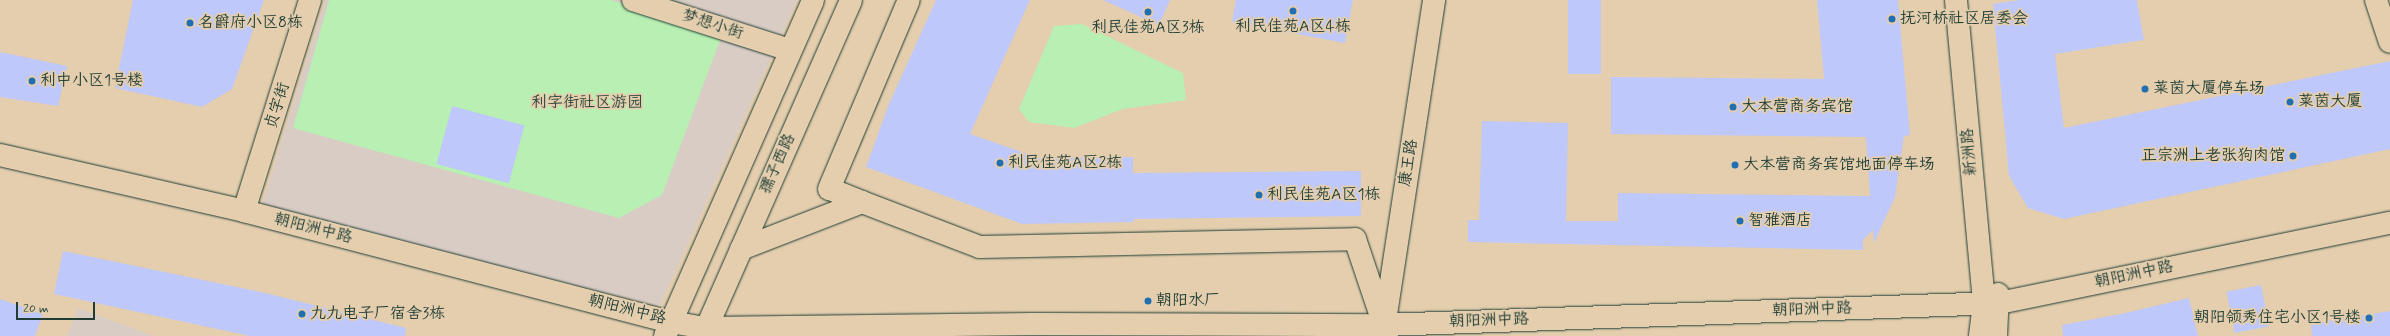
<!DOCTYPE html>
<meta charset="utf-8">
<style>
body{margin:0}
#map{position:relative;width:2390px;height:336px;overflow:hidden;background:#e4ceae;font-family:Mynerve,"LXGW WenKai TC",sans-serif}
div>[style]{position:absolute}
.built>*{inset:0;background:#d9ccc5}
.green>*{inset:0;background:#b8efb2}
.building>*{inset:0;background:#bfc8fa;transform-origin:0 0}
.roads{filter:drop-shadow(0 0 1px #1f3d34) drop-shadow(0 0 1px #1f3d34)}
.minor>*{height:22px;margin:-11px;padding:0 11px;transform-origin:11px;border-radius:11px;background:#e4ceae}
.major>*{height:22px;margin:-11px;padding:0 11px;transform-origin:11px;border-radius:11px;background:#e4ceae}
.dots>*{width:11px;height:11px;translate:-50% -50%;box-sizing:border-box;border:2px solid #e4ceae;border-radius:50%}
span{translate:-50% -50%;white-space:nowrap;text-align:center;line-height:1.15;-webkit-text-stroke:3.5px #e4ceae;paint-order:stroke}
.poi-label{font-size:16px;color:#1f3d34}
.left{translate:0 -50%;text-align:left}
.right{translate:-100% -50%;text-align:right}
.street-label{font-size:16px;color:#1f3d34}
.park-label{font-size:16px;color:#27463a}
.scale{position:absolute;left:16px;top:302px;width:79px;height:18px;box-sizing:border-box;border:2px solid #1f3d34;border-top:0;padding-left:5px;font-size:12px;line-height:14px;white-space:nowrap;color:#1f3d34;-webkit-text-stroke:3px #e4ceae;paint-order:stroke}
</style>
<div id="map">
<div class="built">
<div style="clip-path:polygon(325px 0,797px 0,660px 306px,261px 209px)"></div>
<div style="clip-path:polygon(78px 308px,154px 336px,67px 336px)"></div>
</div>
<div class="green">
<div style="clip-path:polygon(329px 0,611px 0,722px 35px,662px 195px,619px 218px,293px 128px)"></div>
<div style="clip-path:polygon(1082px 24px,1183px 73px,1186px 100px,1123px 109px,1074px 128px,1029px 122px,1019px 109px,1054px 26px)"></div>
</div>
<div class="building">
<div style="clip-path:polygon(133px 0,264px 0,232px 89px,202px 107px,115px 88px)"></div>
<div style="clip-path:polygon(936px 0,1030px 0,970px 134px,1039px 158px,1133px 157px,1133px 173px,1361px 171px,1361px 216px,1133px 219px,1134px 222px,1022px 224px,866px 167px,889px 104px)"></div>
<div style="clip-path:polygon(1103px 0,1170px 0,1159px 25px)"></div>
<div style="clip-path:polygon(1236px 0,1353px 0,1345px 43px,1232px 22px)"></div>
<div style="left:1568px;top:0;width:33px;height:74px"></div>
<div style="clip-path:polygon(1817px 0,1898px 0,1910px 135px,1904px 136px,1895px 197px,1874px 243px,1873px 230px,1863px 240px,1863px 250px,1468px 242px,1468px 220px,1479px 220px,1482px 121px,1568px 123px,1566px 221px,1618px 221px,1618px 193px,1870px 196px,1866px 137px,1611px 134px,1611px 77px,1824px 79px)"></div>
<div style="clip-path:polygon(2019px 0,2137px 0,2144px 40px,2055px 54px,2064px 128px,2390px 61px,2390px 149px,2064px 219px,2028px 208px,2009px 176px,1993px 4px)"></div>
<div style="clip-path:polygon(0 52px,67px 66px,58px 106px,0 97px)"></div>
<div style="left:452px;top:106px;width:75px;height:60px;rotate:15deg"></div>
<div style="clip-path:polygon(63px 251px,261px 292px,406px 328px,405px 336px,250px 336px,54px 294px)"></div>
<div style="left:2261px;top:285px;width:42px;height:35px;rotate:79deg"></div>
<div style="clip-path:polygon(2189px 298px,2198px 336px,2063px 336px,2062px 325px,2121px 314px)"></div>
<div style="clip-path:polygon(0 299px,43px 314px,35px 336px,0 336px)"></div>
<div style="clip-path:polygon(2390px 311px,2390px 336px,2312px 336px,2311px 324px)"></div>
</div>
<div class="roads">
<div class="minor">
<div style="left:633px;top:0;width:165px;rotate:17.7deg"></div>
<div style="left:2376px;top:0;width:44px;rotate:71.6deg"></div>
<div style="left:862px;top:202px;width:35px;rotate:-158deg"></div>
<div style="left:829px;top:189px;width:205px;rotate:-67.1deg"></div>
<div style="left:244px;top:211px;width:221px;rotate:-72.6deg"></div>
<div style="left:741px;top:249px;width:130px;rotate:-21.2deg"></div>
<div style="left:862px;top:202px;width:126px;rotate:20.9deg"></div>
<div style="left:980px;top:247px;width:375px;rotate:-1.2deg"></div>
<div style="left:1355px;top:239px;width:91px;rotate:71.4deg"></div>
<div style="left:1385px;top:321px;width:325px;rotate:-81.3deg"></div>
</div>
<div class="major">
<div style="left:1956px;top:0;width:304px;rotate:84.7deg"></div>
<div style="left:1984px;top:303px;width:33px;rotate:97deg"></div>
<div style="left:0;top:155px;width:250px;rotate:12.9deg"></div>
<div style="left:244px;top:211px;width:441px;rotate:14.6deg"></div>
<div style="left:671px;top:322px;width:36px;rotate:10deg"></div>
<div style="left:706px;top:328px;width:327px;rotate:-0.7deg"></div>
<div style="left:1033px;top:324px;width:351px;rotate:0.2deg"></div>
<div style="left:1384px;top:325px;width:615px;rotate:-2.05deg"></div>
<div style="left:1999px;top:303px;width:399px;rotate:-11.6deg"></div>
<div style="left:665px;top:336px;width:367px;rotate:-66.2deg"></div>
<div style="left:703px;top:336px;width:367px;rotate:-66.2deg"></div>
<div style="left:1996px;top:336px;width:42px;rotate:-87.3deg"></div>
</div>
</div>
<div class="dots">
<div style="left:1293px;top:11px;background:#1f6fb2"></div>
<div style="left:1148px;top:12px;background:#1f6fb2"></div>
<div style="left:1892px;top:19px;background:#1f6fb2"></div>
<div style="left:190px;top:23px;background:#1f6fb2"></div>
<div style="left:32px;top:81px;background:#1f6fb2"></div>
<div style="left:2145px;top:89px;background:#1f6fb2"></div>
<div style="left:2290px;top:102px;background:#1f6fb2"></div>
<div style="left:1733px;top:107px;background:#1f6fb2"></div>
<div style="left:2293px;top:156px;background:#1f6fb2"></div>
<div style="left:1000px;top:163px;background:#1f6fb2"></div>
<div style="left:1735px;top:165px;background:#1f6fb2"></div>
<div style="left:1259px;top:195px;background:#1f6fb2"></div>
<div style="left:1740px;top:221px;background:#1f6fb2"></div>
<div style="left:1148px;top:301px;background:#1f6fb2"></div>
<div style="left:302px;top:314px;background:#1f6fb2"></div>
<div style="left:2369px;top:318px;background:#1f6fb2"></div>
</div>
<div class="poi-label">
<span class="left" style="left:1900px;top:19px">抚河桥社区居委会</span>
<span class="left" style="left:198px;top:23px">名爵府小区8栋</span>
<span style="left:1293px;top:27px">利民佳苑A区4栋</span>
<span style="left:1148px;top:28px">利民佳苑A区3栋</span>
<span class="left" style="left:40px;top:81px">利中小区1号楼</span>
<span class="left" style="left:2153px;top:89px">莱茵大厦停车场</span>
<span class="left" style="left:2298px;top:102px">莱茵大厦</span>
<span class="left" style="left:1741px;top:107px">大本营商务宾馆</span>
<span class="right" style="left:2285px;top:156px">正宗洲上老张狗肉馆</span>
<span class="left" style="left:1008px;top:163px">利民佳苑A区2栋</span>
<span class="left" style="left:1743px;top:165px">大本营商务宾馆地面停车场</span>
<span class="left" style="left:1267px;top:195px">利民佳苑A区1栋</span>
<span class="left" style="left:1748px;top:221px">智雅酒店</span>
<span class="left" style="left:1156px;top:301px">朝阳水厂</span>
<span class="left" style="left:310px;top:314px">九九电子厂宿舍3栋</span>
<span class="right" style="left:2361px;top:318px">朝阳领秀住宅小区1号楼</span>
</div>
<div class="street-label">
<span style="left:712px;top:25px;rotate:18deg">梦想小街</span>
<span style="left:278px;top:106px;rotate:-73deg">贞字街</span>
<span style="left:1970px;top:152px;rotate:-95deg">新洲路</span>
<span style="left:1409px;top:163px;rotate:-81deg">康王路</span>
<span style="left:778px;top:164px;rotate:-66deg">孺子西路</span>
<span style="left:313px;top:229px;rotate:14deg">朝阳洲中路</span>
<span style="left:2134px;top:275px;rotate:-12deg">朝阳洲中路</span>
<span style="left:627px;top:310px;rotate:14deg">朝阳洲中路</span>
<span style="left:1812px;top:310px;rotate:-2deg">朝阳洲中路</span>
<span style="left:1489px;top:321px;rotate:-2deg">朝阳洲中路</span>
</div>
<div class="park-label">
<span style="left:587px;top:103px">利字街社区游园</span>
</div>
<div class="scale">20 m</div>
</div>
